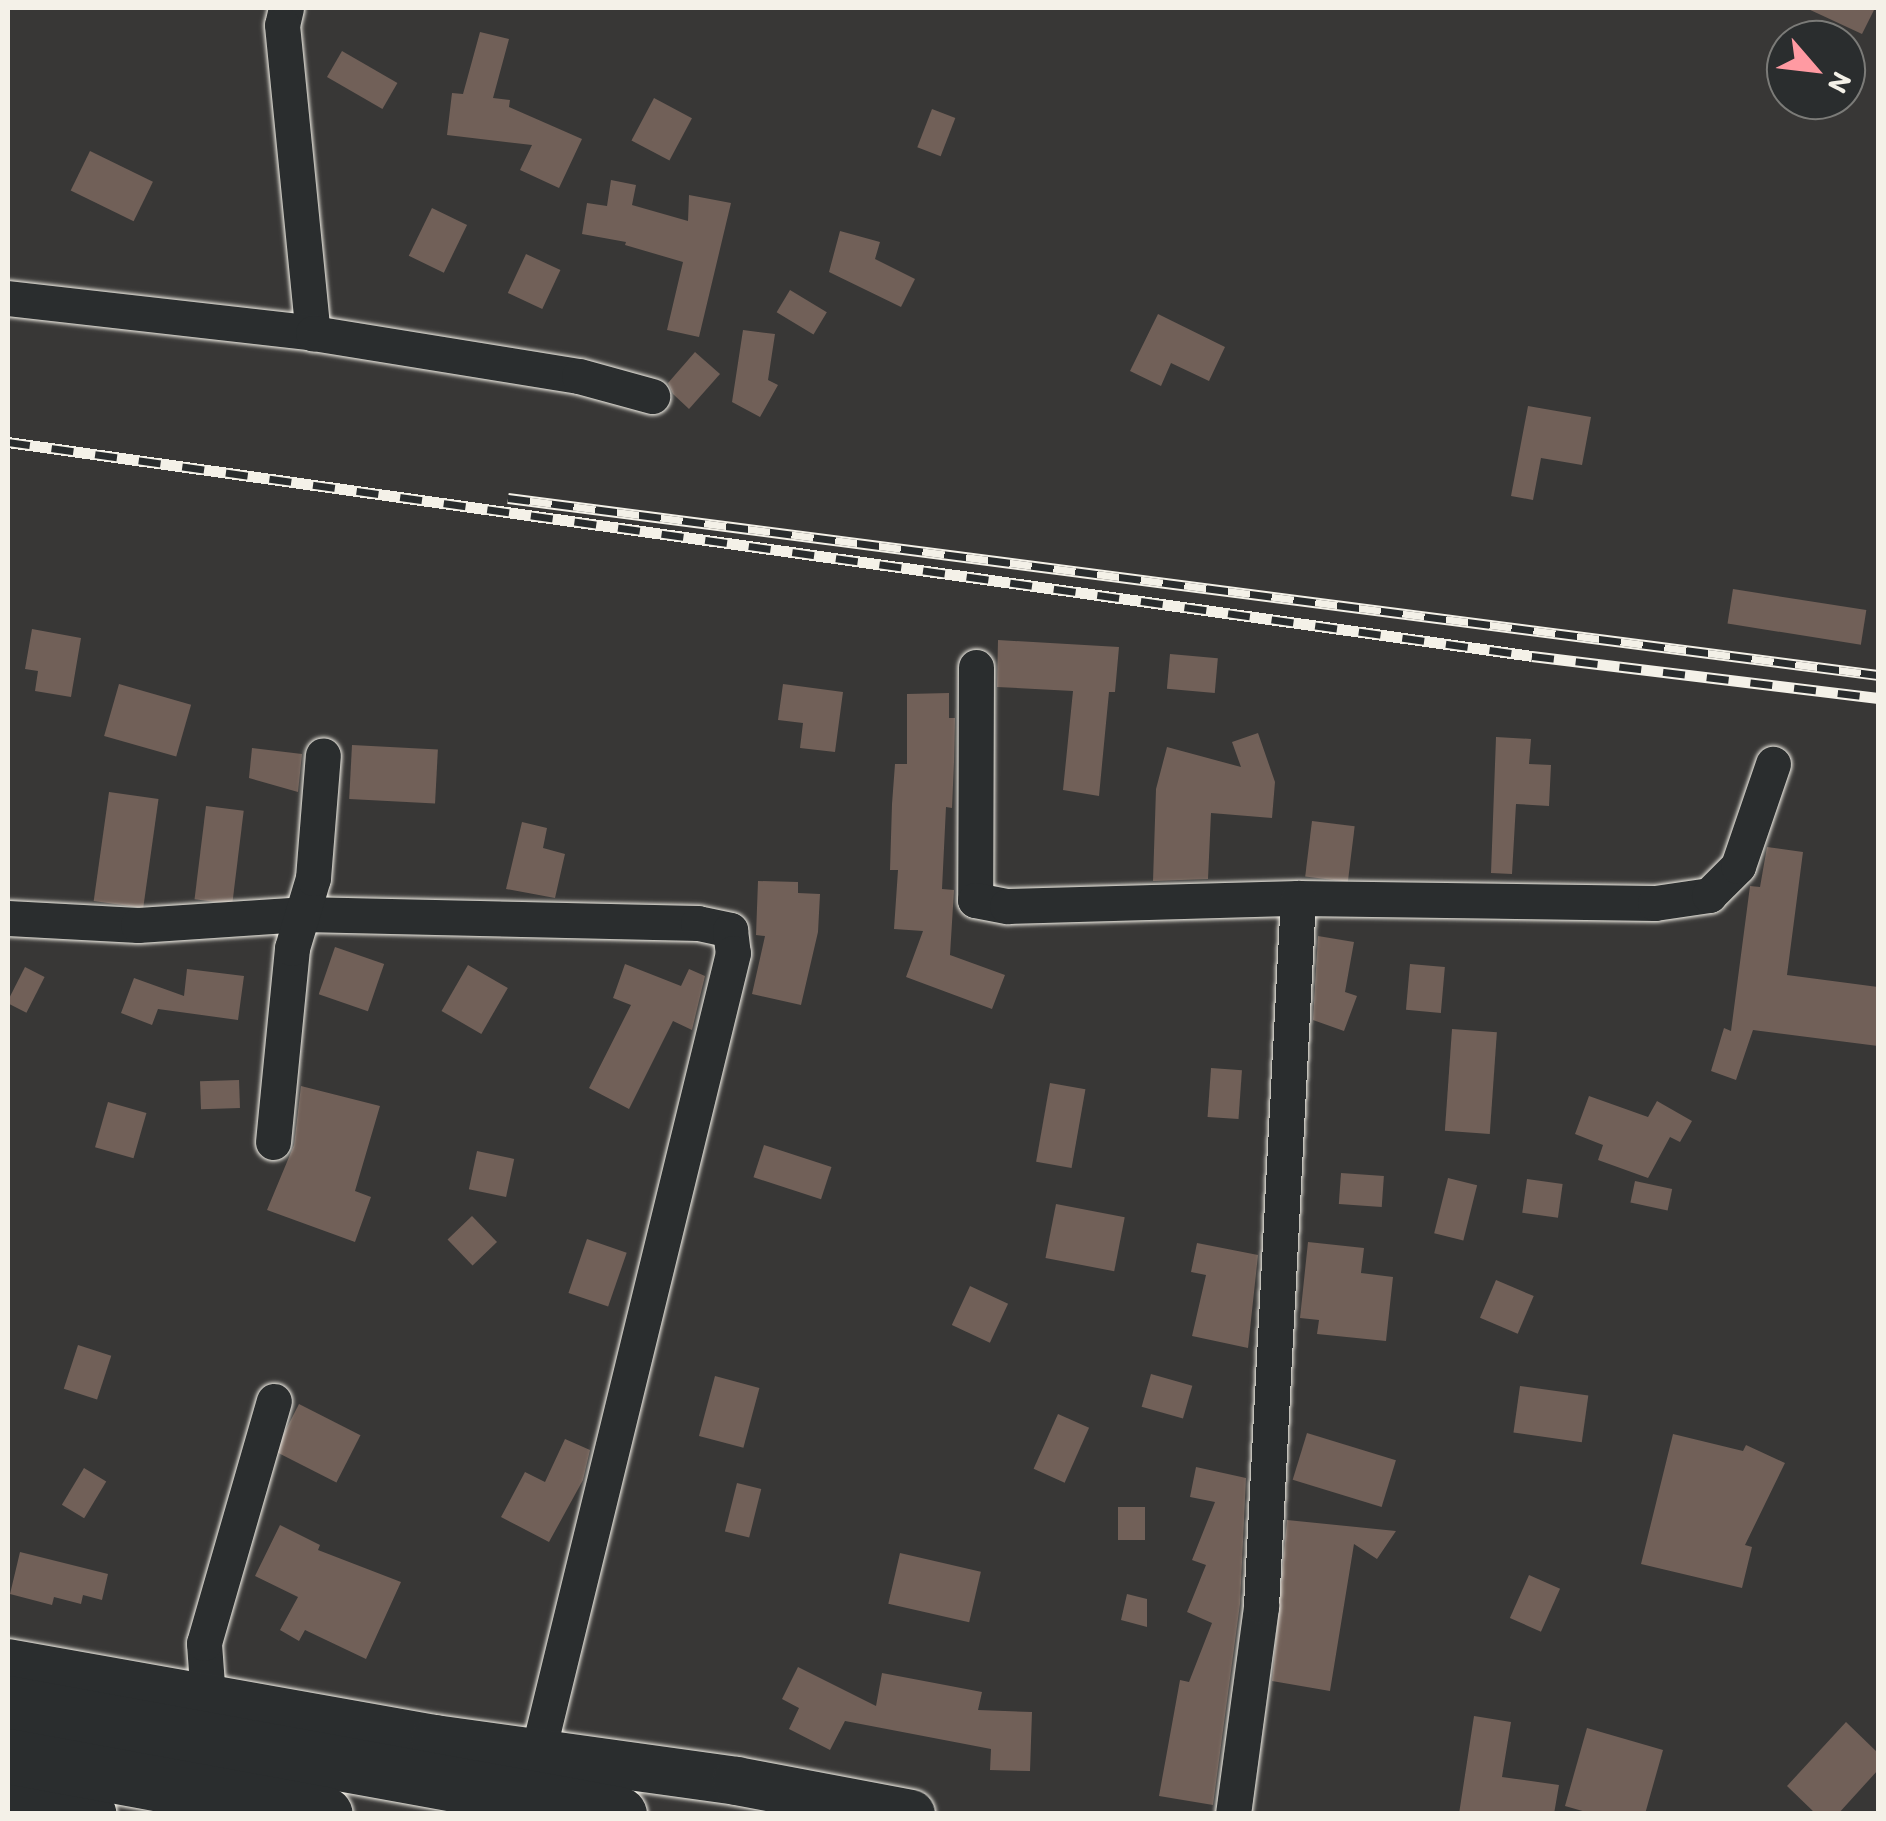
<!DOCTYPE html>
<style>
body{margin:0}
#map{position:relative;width:1886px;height:1821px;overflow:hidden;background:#383736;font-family:Itim,sans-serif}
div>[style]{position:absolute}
.building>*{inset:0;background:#716058;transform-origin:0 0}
.roads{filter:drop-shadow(0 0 2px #f4f1e8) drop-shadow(0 0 2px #f4f1e8)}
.street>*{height:35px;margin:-17.5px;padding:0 17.5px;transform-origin:17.5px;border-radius:17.5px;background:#2a2d2e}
.secondary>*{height:48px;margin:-24px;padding:0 24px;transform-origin:24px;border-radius:24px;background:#2a2d2e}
.highway>*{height:55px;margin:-27.5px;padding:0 27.5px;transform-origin:27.5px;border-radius:27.5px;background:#2a2d2e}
.rail>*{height:11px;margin-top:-5.5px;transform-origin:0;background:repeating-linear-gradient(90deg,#2a2d2e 0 22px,#f4f1e8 0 44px);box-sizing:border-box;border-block:2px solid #f4f1e8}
span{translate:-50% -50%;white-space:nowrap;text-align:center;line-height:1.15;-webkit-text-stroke:8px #2a2d2e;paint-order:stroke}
.frame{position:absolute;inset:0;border:10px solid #f4f1e8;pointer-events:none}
.north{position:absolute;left:1766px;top:20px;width:100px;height:100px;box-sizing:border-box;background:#2a2d2e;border:2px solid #7b7b78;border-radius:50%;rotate:118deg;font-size:28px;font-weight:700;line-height:40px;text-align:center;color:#f4f1e8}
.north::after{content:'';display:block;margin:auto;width:35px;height:45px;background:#ff9aa2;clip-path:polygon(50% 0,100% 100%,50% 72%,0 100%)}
</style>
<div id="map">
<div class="building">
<div style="clip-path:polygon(1806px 8px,1875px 8px,1862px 34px)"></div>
<div style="clip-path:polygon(480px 32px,509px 39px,493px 98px,510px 100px,509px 107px,582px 139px,559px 188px,520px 170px,532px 145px,447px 135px,452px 93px,463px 94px)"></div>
<div style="left:342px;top:51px;width:64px;height:30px;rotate:30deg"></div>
<div style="left:654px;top:98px;width:43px;height:48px;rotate:28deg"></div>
<div style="left:932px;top:109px;width:25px;height:41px;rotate:21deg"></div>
<div style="left:90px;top:151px;width:70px;height:44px;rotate:26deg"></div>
<div style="clip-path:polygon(611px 180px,636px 185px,632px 205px,688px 221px,689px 195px,731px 203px,699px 337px,667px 330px,683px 262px,625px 245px,626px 242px,582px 234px,587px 203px,607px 206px)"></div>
<div style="left:432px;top:208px;width:39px;height:53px;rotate:26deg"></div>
<div style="clip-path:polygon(840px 231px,880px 242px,875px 259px,915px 279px,901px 307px,829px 272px)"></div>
<div style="left:526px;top:254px;width:38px;height:43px;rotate:25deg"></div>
<div style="left:790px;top:290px;width:43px;height:26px;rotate:31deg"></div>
<div style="clip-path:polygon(1158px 314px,1225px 347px,1209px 381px,1171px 363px,1161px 386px,1130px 371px)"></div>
<div style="clip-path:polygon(743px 330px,775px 334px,768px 380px,778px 385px,760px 417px,732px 402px)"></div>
<div style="clip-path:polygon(695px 352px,720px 374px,689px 409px,673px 394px,668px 383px)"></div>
<div style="clip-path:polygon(1528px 406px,1591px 417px,1582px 465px,1541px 458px,1533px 500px,1511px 496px)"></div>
<div style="left:1733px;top:589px;width:135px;height:35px;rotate:9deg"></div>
<div style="clip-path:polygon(32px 629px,81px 638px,71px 697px,35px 691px,38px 671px,25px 669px)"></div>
<div style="clip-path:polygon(998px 640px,1119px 647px,1115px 692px,1109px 692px,1099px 796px,1063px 790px,1073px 691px,997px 687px)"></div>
<div style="left:1170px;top:654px;width:48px;height:35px;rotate:5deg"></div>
<div style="left:119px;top:684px;width:75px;height:54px;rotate:16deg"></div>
<div style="clip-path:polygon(783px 684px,843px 692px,835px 752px,800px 748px,803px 723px,778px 720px)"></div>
<div style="clip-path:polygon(949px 693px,949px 718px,955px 718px,954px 762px,952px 808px,946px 807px,942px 889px,954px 890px,950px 955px,1005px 975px,992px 1009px,906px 977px,923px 931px,894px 929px,898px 870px,890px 870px,892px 804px,895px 764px,907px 764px,907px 694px)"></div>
<div style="clip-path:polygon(1258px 733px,1275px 782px,1272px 818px,1211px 813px,1208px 879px,1153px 881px,1156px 789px,1167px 747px,1241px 767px,1232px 742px)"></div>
<div style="clip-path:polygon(1496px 737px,1531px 739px,1529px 764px,1551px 765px,1549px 806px,1516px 804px,1512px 874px,1491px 873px)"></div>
<div style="left:352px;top:745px;width:86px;height:54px;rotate:3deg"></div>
<div style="clip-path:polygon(252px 748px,302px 754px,298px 792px,249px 778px)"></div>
<div style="left:109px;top:792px;width:50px;height:110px;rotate:8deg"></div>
<div style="left:206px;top:806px;width:38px;height:94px;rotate:7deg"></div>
<div style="left:1312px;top:821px;width:43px;height:56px;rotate:7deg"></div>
<div style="clip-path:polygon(522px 822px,547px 828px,543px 848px,565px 854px,555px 898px,506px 889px)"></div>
<div style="clip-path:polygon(1767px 847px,1803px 852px,1787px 975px,1878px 987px,1878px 1046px,1753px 1030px,1736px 1080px,1711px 1071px,1724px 1028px,1731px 1031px,1750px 886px,1760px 887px)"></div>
<div style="clip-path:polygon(758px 881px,798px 882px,798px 893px,820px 894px,818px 932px,801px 1005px,752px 994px,765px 936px,756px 935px)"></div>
<div style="clip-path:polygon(1318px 936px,1354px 942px,1345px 992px,1357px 996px,1344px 1031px,1313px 1020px)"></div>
<div style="left:335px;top:947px;width:52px;height:50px;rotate:19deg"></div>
<div style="clip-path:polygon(625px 964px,681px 986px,689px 969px,705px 976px,692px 1030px,673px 1021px,629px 1109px,589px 1088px,631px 1005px,613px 998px)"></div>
<div style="left:1410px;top:964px;width:35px;height:46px;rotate:5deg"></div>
<div style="left:468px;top:965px;width:46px;height:53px;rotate:30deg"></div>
<div style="left:25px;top:967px;width:22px;height:40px;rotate:27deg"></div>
<div style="clip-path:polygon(187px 969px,244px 976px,238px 1020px,158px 1009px,152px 1025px,121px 1013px,134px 978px,184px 996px)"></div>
<div style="left:1452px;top:1029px;width:45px;height:102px;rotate:4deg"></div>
<div style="left:1211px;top:1068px;width:31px;height:49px;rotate:4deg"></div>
<div style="left:239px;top:1080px;width:28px;height:39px;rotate:88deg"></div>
<div style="left:1050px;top:1083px;width:36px;height:80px;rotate:10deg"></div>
<div style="clip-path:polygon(301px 1086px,380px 1106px,355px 1191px,371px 1197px,355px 1242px,267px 1210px,294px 1145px)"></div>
<div style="clip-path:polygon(1589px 1096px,1648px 1117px,1657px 1101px,1692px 1121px,1680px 1142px,1670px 1137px,1648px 1178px,1598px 1160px,1603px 1145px,1575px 1134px)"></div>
<div style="left:108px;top:1102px;width:40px;height:47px;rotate:16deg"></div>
<div style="left:764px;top:1145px;width:71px;height:34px;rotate:18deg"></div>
<div style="left:477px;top:1151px;width:38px;height:39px;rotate:12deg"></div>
<div style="left:1341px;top:1173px;width:43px;height:31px;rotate:4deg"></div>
<div style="left:1448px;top:1178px;width:30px;height:57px;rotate:14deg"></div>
<div style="left:1527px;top:1179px;width:36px;height:34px;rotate:8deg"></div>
<div style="left:1635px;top:1181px;width:38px;height:22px;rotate:12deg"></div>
<div style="left:1056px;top:1204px;width:70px;height:55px;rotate:11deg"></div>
<div style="left:472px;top:1216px;width:36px;height:34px;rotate:46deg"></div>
<div style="left:587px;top:1239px;width:42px;height:57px;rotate:19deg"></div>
<div style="clip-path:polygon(1308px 1242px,1364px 1248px,1361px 1273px,1393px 1277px,1386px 1341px,1317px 1334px,1319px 1320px,1300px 1318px)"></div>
<div style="clip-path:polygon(1197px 1243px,1258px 1255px,1248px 1348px,1192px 1336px,1206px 1275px,1191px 1272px)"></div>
<div style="left:1496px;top:1280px;width:41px;height:41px;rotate:23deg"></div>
<div style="left:970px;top:1286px;width:42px;height:43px;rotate:25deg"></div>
<div style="left:78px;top:1345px;width:35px;height:46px;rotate:18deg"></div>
<div style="left:1151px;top:1374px;width:43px;height:34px;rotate:16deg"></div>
<div style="left:715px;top:1376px;width:46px;height:62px;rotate:15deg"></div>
<div style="left:1520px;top:1386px;width:69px;height:47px;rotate:8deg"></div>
<div style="left:299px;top:1404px;width:69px;height:53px;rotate:27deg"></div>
<div style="left:1058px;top:1414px;width:34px;height:60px;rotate:24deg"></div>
<div style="left:1307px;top:1433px;width:93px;height:49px;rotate:17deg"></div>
<div style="clip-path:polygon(1673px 1434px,1743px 1451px,1746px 1445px,1785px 1463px,1745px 1545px,1752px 1547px,1742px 1588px,1641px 1564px)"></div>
<div style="clip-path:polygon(565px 1439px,590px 1450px,583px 1480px,549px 1542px,501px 1517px,525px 1472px,545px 1482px)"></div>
<div style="clip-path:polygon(1196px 1467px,1246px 1478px,1240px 1604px,1213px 1805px,1159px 1796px,1180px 1680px,1189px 1682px,1212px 1623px,1187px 1612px,1206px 1565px,1192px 1560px,1215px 1502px,1190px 1497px)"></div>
<div style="left:84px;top:1468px;width:26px;height:43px;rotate:31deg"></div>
<div style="left:737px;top:1483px;width:25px;height:50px;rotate:14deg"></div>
<div style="left:1145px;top:1507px;width:33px;height:27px;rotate:90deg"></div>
<div style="clip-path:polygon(1287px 1520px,1396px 1531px,1377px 1559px,1354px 1544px,1330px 1691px,1272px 1681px)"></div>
<div style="clip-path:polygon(280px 1525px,320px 1545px,318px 1550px,401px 1582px,366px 1659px,305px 1630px,299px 1641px,280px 1630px,298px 1597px,255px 1576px)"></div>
<div style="clip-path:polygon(20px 1552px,108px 1574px,102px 1600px,83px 1595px,81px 1604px,54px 1597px,52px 1605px,10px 1594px)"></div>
<div style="left:900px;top:1553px;width:83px;height:52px;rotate:13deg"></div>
<div style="left:1529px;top:1575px;width:34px;height:47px;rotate:24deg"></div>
<div style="clip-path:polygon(1127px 1594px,1147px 1599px,1147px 1627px,1121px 1620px)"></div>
<div style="clip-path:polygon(798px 1667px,876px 1706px,882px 1673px,982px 1692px,978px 1710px,1032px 1712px,1030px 1771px,990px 1770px,991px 1749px,845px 1721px,830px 1750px,789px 1729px,799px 1708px,782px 1699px)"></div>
<div style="clip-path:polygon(1474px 1716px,1511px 1722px,1502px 1777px,1559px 1785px,1554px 1814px,1459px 1814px)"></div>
<div style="clip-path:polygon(1846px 1722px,1878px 1753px,1878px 1770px,1838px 1814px,1816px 1814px,1787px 1786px)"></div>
<div style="clip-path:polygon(1587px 1728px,1663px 1750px,1645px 1814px,1593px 1814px,1565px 1806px)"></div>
</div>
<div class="roads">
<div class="street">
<div style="left:286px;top:8px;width:17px;rotate:103deg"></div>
<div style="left:282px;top:25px;width:310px;rotate:84.3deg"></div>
<div style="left:8px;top:298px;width:307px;rotate:6.5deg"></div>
<div style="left:313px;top:333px;width:269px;rotate:9.2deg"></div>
<div style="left:579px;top:376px;width:76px;rotate:15.3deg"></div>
<div style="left:976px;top:667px;width:233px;rotate:90.2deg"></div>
<div style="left:975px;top:900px;width:33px;rotate:11deg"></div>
<div style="left:1007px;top:906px;width:291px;rotate:-1.6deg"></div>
<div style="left:1298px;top:898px;width:357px;rotate:0.8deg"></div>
<div style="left:1655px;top:903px;width:55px;rotate:-8.4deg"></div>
<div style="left:1709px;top:895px;width:41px;rotate:-45deg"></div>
<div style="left:1738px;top:866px;width:108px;rotate:-71.1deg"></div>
<div style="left:8px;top:918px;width:130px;rotate:3.1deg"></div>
<div style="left:138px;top:925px;width:164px;rotate:-3.8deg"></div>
<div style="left:302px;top:914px;width:396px;rotate:1.3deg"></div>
<div style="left:698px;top:923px;width:33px;rotate:12deg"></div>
<div style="left:730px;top:930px;width:23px;rotate:83deg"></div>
<div style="left:733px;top:953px;width:827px;rotate:103.72deg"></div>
<div style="left:273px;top:1142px;width:195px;rotate:-84.4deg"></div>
<div style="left:292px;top:948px;width:73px;rotate:-73.3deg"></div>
<div style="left:313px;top:878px;width:123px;rotate:-85.4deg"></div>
<div style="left:208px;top:1698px;width:55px;rotate:-94.2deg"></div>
<div style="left:204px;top:1643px;width:252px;rotate:-73.9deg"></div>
<div style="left:1233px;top:1814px;width:210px;rotate:-82.3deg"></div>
<div style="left:1261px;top:1606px;width:709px;rotate:-87.01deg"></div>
</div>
<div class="secondary">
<div style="left:8px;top:1663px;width:434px;rotate:10.1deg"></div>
<div style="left:435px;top:1739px;width:305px;rotate:7.9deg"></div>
<div style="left:737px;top:1781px;width:177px;rotate:10.7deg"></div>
<div style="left:8px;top:1798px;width:86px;rotate:10.8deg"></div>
</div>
<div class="highway">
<div style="left:8px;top:1703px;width:621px;rotate:10.3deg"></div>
<div style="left:8px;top:1756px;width:322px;rotate:10.4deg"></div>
</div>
</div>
<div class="rail">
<div style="left:8px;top:442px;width:1539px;rotate:7.99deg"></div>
<div style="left:1532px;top:656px;width:349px;rotate:6.9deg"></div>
<div style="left:508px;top:498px;width:1381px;rotate:7.36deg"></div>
</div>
<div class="frame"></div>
<div class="north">N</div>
</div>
